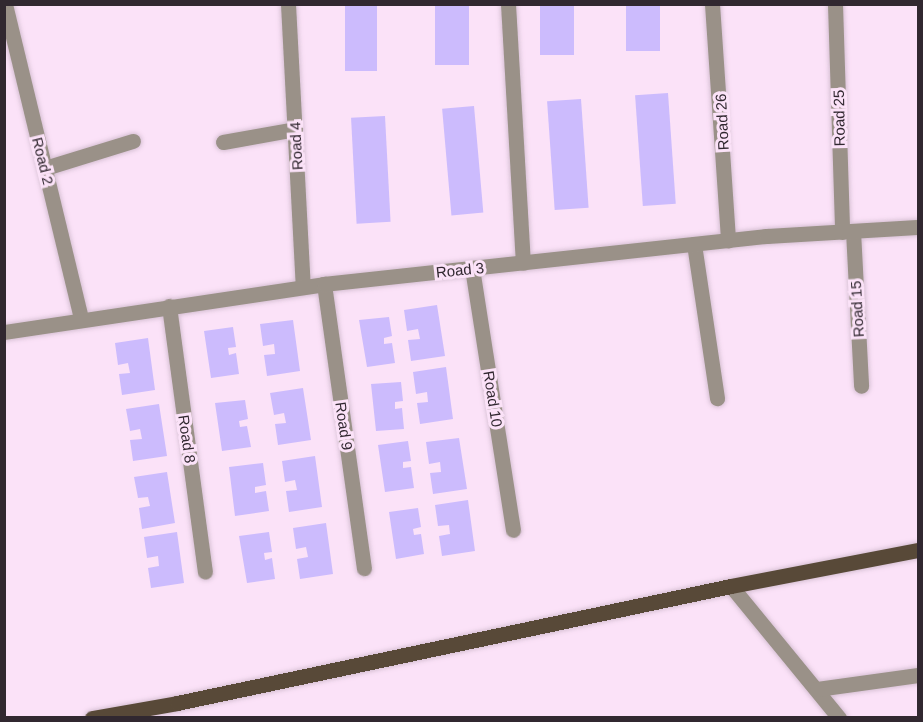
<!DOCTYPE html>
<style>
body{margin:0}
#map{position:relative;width:923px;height:722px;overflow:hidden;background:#fbe2f8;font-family:Arial,sans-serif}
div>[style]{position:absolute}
.building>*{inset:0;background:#ccbbfd;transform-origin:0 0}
.roads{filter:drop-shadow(0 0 2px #d7c1d4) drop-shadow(0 0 2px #d7c1d4)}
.minor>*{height:15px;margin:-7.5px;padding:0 7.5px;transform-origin:7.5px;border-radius:7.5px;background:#9a9188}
.major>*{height:15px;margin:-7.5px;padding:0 7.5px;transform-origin:7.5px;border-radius:7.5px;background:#584938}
span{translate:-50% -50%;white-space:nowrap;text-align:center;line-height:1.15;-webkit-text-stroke:6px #fbe2f8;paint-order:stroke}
.street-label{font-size:15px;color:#312830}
.frame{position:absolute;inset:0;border:6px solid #312830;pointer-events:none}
</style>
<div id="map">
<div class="building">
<div style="left:345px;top:4px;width:32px;height:67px"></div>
<div style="left:435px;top:4px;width:34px;height:61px"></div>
<div style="left:540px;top:4px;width:34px;height:51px"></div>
<div style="left:626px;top:4px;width:34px;height:47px"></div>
<div style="left:668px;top:93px;width:111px;height:33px;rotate:86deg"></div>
<div style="left:581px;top:99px;width:109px;height:34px;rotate:86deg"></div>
<div style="left:474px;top:106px;width:107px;height:32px;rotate:85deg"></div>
<div style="left:385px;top:116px;width:106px;height:34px;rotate:87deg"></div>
<div style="clip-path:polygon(437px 305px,445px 356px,411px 361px,408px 340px,420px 339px,418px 329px,407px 331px,404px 310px)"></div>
<div style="clip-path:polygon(389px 317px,392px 336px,384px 338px,384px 344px,392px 343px,395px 363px,367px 367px,359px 320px)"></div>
<div style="clip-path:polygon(293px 320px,300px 371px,267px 376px,264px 355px,275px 354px,274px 344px,263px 346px,260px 324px)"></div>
<div style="clip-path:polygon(233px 327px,236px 347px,228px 348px,229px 355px,236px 353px,239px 374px,211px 378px,204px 331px)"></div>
<div style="clip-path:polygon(148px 338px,155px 390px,122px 395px,119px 374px,130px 373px,128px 363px,118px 365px,115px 343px)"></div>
<div style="clip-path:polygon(446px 367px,453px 419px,420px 424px,417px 403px,428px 402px,427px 392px,416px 394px,413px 372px)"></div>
<div style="clip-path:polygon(401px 382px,403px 401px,395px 402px,395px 409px,402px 408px,404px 429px,376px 431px,371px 384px)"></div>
<div style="clip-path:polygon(303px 388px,311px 440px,278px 445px,275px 424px,286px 423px,284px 413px,274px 415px,270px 393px)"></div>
<div style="clip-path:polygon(245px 400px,248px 419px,239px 421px,240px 427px,247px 426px,251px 447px,222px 451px,215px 403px)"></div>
<div style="clip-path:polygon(159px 404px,167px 456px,133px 461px,130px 440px,142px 439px,140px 429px,130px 431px,126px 409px)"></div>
<div style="clip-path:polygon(459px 438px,467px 489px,433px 494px,430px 473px,441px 472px,440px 462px,429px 464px,426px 442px)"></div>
<div style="clip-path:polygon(408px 441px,411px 461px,403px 462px,403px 468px,411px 467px,414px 488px,385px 492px,378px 445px)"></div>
<div style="clip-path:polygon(315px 456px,322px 507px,289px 512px,286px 491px,297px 490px,295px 480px,285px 482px,282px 461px)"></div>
<div style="clip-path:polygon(263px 463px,266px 485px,255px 487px,255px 493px,266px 491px,269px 511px,235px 516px,229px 467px)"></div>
<div style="clip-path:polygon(167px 472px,175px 523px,142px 529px,139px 508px,150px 506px,148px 497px,138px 498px,134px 477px)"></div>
<div style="clip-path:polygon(468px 500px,475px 551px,442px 556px,439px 536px,450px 534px,449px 525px,438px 526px,435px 505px)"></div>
<div style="clip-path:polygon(418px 508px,421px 527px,413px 529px,414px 535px,421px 534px,424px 554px,396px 559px,389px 512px)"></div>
<div style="clip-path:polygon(326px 523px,333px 574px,300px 579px,297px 559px,308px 557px,306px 547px,296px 549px,293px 528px)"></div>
<div style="clip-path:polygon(177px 532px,184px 583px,151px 588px,148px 568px,159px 566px,158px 556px,147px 558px,144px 537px)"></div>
<div style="clip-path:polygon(269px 532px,272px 552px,264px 553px,265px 560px,272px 558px,275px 579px,247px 583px,239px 536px)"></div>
</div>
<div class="roads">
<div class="minor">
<div style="left:5px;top:4px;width:323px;rotate:76.4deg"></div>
<div style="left:288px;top:4px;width:283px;rotate:87deg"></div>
<div style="left:508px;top:4px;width:259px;rotate:86.7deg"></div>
<div style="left:712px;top:4px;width:237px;rotate:86.1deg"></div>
<div style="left:835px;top:4px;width:228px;rotate:88.2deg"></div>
<div style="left:223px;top:142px;width:73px;rotate:-10.2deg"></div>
<div style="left:45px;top:168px;width:92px;rotate:-17.1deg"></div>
<div style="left:853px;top:231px;width:155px;rotate:87deg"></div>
<div style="left:694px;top:244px;width:156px;rotate:81.5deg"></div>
<div style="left:472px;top:268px;width:265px;rotate:81.1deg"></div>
<div style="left:324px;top:284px;width:287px;rotate:82deg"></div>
<div style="left:169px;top:306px;width:268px;rotate:82.3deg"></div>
<div style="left:4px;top:332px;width:324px;rotate:-8.5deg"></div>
<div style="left:324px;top:284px;width:445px;rotate:-6.2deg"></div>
<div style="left:766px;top:236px;width:152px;rotate:-3.4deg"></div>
<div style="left:731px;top:586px;width:171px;rotate:50.7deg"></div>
<div style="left:817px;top:689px;width:102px;rotate:-7.9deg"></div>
</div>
<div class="major">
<div style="left:92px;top:718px;width:86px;rotate:-10deg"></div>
<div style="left:177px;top:703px;width:566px;rotate:-11.93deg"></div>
<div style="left:731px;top:586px;width:190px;rotate:-10.9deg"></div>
</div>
</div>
<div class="street-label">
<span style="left:839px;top:118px;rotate:-91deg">Road 25</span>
<span style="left:722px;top:122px;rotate:-93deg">Road 26</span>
<span style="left:296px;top:146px;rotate:-93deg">Road 4</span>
<span style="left:43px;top:161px;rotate:76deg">Road 2</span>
<span style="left:460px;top:270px;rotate:-6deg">Road 3</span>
<span style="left:857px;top:309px;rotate:-93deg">Road 15</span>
<span style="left:493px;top:399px;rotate:81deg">Road 10</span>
<span style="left:344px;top:426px;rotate:82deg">Road 9</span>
<span style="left:187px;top:439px;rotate:82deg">Road 8</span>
</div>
<div class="frame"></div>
</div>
